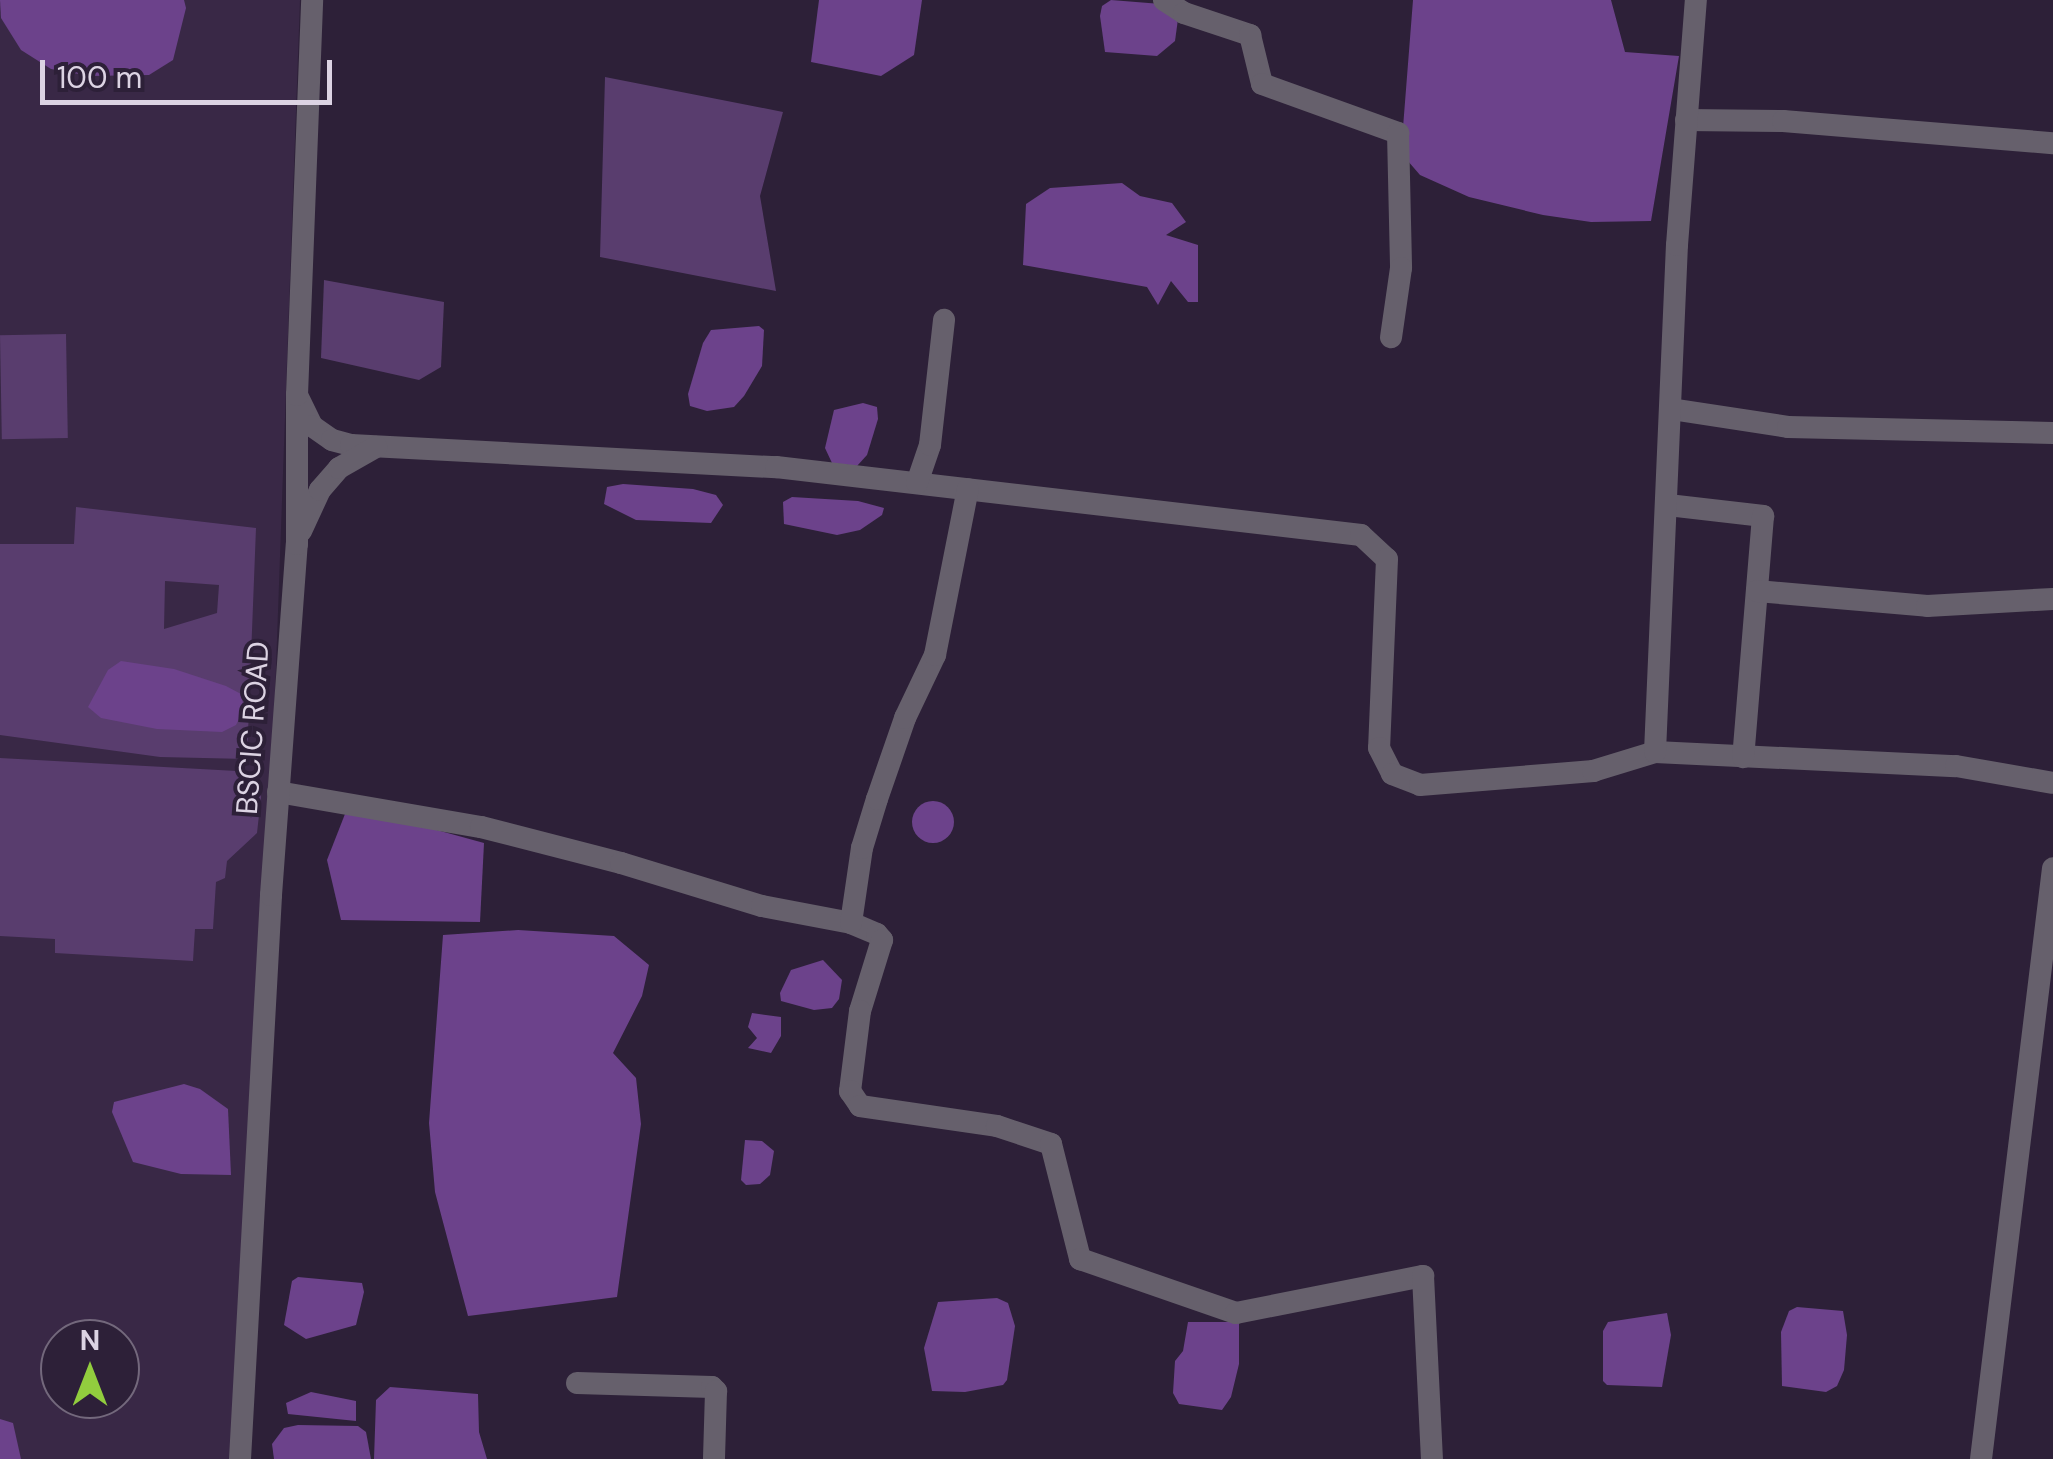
<!DOCTYPE html>
<style>
body{margin:0}
#map{position:relative;width:2053px;height:1459px;overflow:hidden;background:#2d2038;font-family:"DM Sans",sans-serif}
div>[style]{position:absolute}
.built>*{inset:0;background:#392846}
.green>*{inset:0;background:#593d6e;transform-origin:0 0}
.water>*{inset:0;background:#6c428b}
.round{border-radius:50%}
.minor>*{height:22px;margin:-11px;padding:0 11px;transform-origin:11px;border-radius:11px;background:#66606c}
span{translate:-50% -50%;white-space:nowrap;text-align:center;line-height:1.15;-webkit-text-stroke:8px #2d2038;paint-order:stroke}
.street-label{font-size:30px;color:#dcd3e3}
.north{position:absolute;left:40px;top:1319px;width:100px;height:100px;box-sizing:border-box;background:#2d2038;border:2px solid #73687c;border-radius:50%;rotate:0deg;font-size:28px;font-weight:700;line-height:40px;text-align:center;color:#dcd3e3}
.north::after{content:'';display:block;margin:auto;width:35px;height:45px;background:#92cd3e;clip-path:polygon(50% 0,100% 100%,50% 72%,0 100%)}
.scale{position:absolute;left:40px;top:60px;width:292px;height:45px;box-sizing:border-box;border:5px solid #dcd3e3;border-top:0;padding-left:12px;font-size:30px;line-height:35px;white-space:nowrap;color:#dcd3e3;-webkit-text-stroke:8px #2d2038;paint-order:stroke}
</style>
<div id="map">
<div class="built">
<div style="clip-path:polygon(evenodd,0 0,300px 0,273px 751px,234px 1459px,0 1459px,0 0,60px 1339px,120px 1339px,120px 1399px,60px 1399px,60px 1339px)"></div>
</div>
<div class="green">
<div style="clip-path:polygon(605px 77px,783px 112px,760px 196px,776px 291px,600px 257px)"></div>
<div style="clip-path:polygon(324px 280px,444px 302px,441px 367px,419px 380px,321px 358px)"></div>
<div style="left:66px;top:334px;width:104px;height:66px;rotate:89deg"></div>
<div style="clip-path:polygon(evenodd,76px 507px,256px 528px,247px 759px,160px 757px,0 735px,0 544px,74px 544px,76px 507px,165px 581px,219px 585px,217px 613px,164px 629px,165px 581px)"></div>
<div style="clip-path:polygon(0 758px,255px 772px,261px 797px,257px 833px,227px 861px,225px 878px,216px 882px,213px 929px,195px 929px,193px 961px,55px 953px,55px 939px,0 936px)"></div>
</div>
<div class="water">
<div style="clip-path:polygon(0 0,184px 0,186px 8px,173px 60px,149px 75px,90px 76px,51px 69px,21px 50px,1px 18px)"></div>
<div style="clip-path:polygon(819px 0,922px 0,914px 55px,881px 76px,811px 62px)"></div>
<div style="clip-path:polygon(1111px 0,1161px 4px,1178px 19px,1175px 41px,1157px 56px,1105px 52px,1100px 16px,1102px 6px)"></div>
<div style="clip-path:polygon(1413px 0,1611px 0,1625px 52px,1679px 56px,1651px 221px,1591px 222px,1543px 215px,1469px 197px,1420px 175px,1401px 153px)"></div>
<div style="clip-path:polygon(1122px 183px,1140px 196px,1172px 203px,1186px 222px,1166px 235px,1198px 245px,1198px 302px,1188px 302px,1171px 281px,1158px 305px,1147px 287px,1023px 265px,1026px 204px,1050px 188px)"></div>
<div style="clip-path:polygon(759px 326px,764px 330px,762px 366px,744px 396px,734px 407px,707px 411px,690px 406px,688px 394px,703px 343px,711px 330px)"></div>
<div style="clip-path:polygon(863px 403px,877px 407px,878px 419px,867px 455px,857px 466px,832px 463px,825px 448px,834px 410px)"></div>
<div style="clip-path:polygon(623px 484px,693px 489px,716px 495px,723px 505px,711px 523px,636px 520px,604px 504px,607px 487px)"></div>
<div style="clip-path:polygon(792px 497px,858px 501px,884px 508px,882px 515px,860px 530px,837px 535px,784px 524px,783px 502px)"></div>
<div style="clip-path:polygon(121px 661px,174px 669px,226px 686px,241px 694px,244px 709px,236px 725px,222px 732px,157px 729px,101px 718px,88px 707px,108px 670px)"></div>
<div class="round" style="left:912px;top:801px;width:42px;height:42px"></div>
<div style="clip-path:polygon(345px 814px,404px 821px,484px 843px,480px 922px,341px 920px,327px 860px)"></div>
<div style="clip-path:polygon(518px 930px,614px 936px,649px 965px,642px 996px,613px 1053px,636px 1078px,641px 1124px,617px 1297px,468px 1316px,435px 1192px,429px 1123px,443px 935px)"></div>
<div style="clip-path:polygon(823px 960px,842px 980px,839px 999px,832px 1008px,814px 1010px,781px 1001px,780px 993px,791px 970px)"></div>
<div style="clip-path:polygon(752px 1013px,781px 1017px,781px 1036px,771px 1053px,748px 1048px,757px 1038px,748px 1027px)"></div>
<div style="clip-path:polygon(184px 1084px,200px 1089px,228px 1109px,231px 1175px,181px 1174px,133px 1162px,112px 1112px,114px 1102px)"></div>
<div style="clip-path:polygon(745px 1140px,762px 1141px,774px 1151px,770px 1175px,760px 1184px,746px 1185px,741px 1180px)"></div>
<div style="clip-path:polygon(298px 1277px,362px 1283px,364px 1292px,356px 1325px,306px 1339px,284px 1325px,292px 1281px)"></div>
<div style="clip-path:polygon(997px 1298px,1008px 1303px,1015px 1326px,1007px 1380px,1003px 1385px,965px 1392px,932px 1391px,924px 1348px,938px 1302px)"></div>
<div style="clip-path:polygon(1797px 1307px,1843px 1311px,1847px 1335px,1844px 1370px,1837px 1386px,1826px 1392px,1782px 1386px,1781px 1332px,1789px 1311px)"></div>
<div style="clip-path:polygon(1667px 1313px,1671px 1335px,1662px 1387px,1607px 1385px,1603px 1381px,1603px 1331px,1608px 1322px)"></div>
<div style="clip-path:polygon(1188px 1322px,1239px 1322px,1239px 1364px,1231px 1397px,1222px 1410px,1179px 1404px,1173px 1393px,1175px 1361px,1183px 1351px)"></div>
<div style="clip-path:polygon(390px 1387px,478px 1394px,479px 1432px,487px 1459px,374px 1459px,376px 1400px)"></div>
<div style="clip-path:polygon(311px 1392px,356px 1401px,356px 1421px,288px 1414px,286px 1403px)"></div>
<div style="clip-path:polygon(0 1419px,13px 1423px,21px 1459px,0 1459px)"></div>
<div style="clip-path:polygon(298px 1425px,358px 1426px,366px 1432px,371px 1459px,274px 1459px,272px 1444px,284px 1428px)"></div>
</div>
<div class="minor">
<div style="left:1164px;top:0;width:24px;rotate:33deg"></div>
<div style="left:1184px;top:13px;width:70px;rotate:18.4deg"></div>
<div style="left:1250px;top:35px;width:50px;rotate:76.2deg"></div>
<div style="left:1262px;top:84px;width:145px;rotate:19.8deg"></div>
<div style="left:1398px;top:133px;width:135px;rotate:88.7deg"></div>
<div style="left:1401px;top:268px;width:70px;rotate:98.2deg"></div>
<div style="left:1686px;top:120px;width:97px;rotate:0.6deg"></div>
<div style="left:1783px;top:121px;width:271px;rotate:4.7deg"></div>
<div style="left:297px;top:395px;width:34px;rotate:64deg"></div>
<div style="left:312px;top:426px;width:24px;rotate:35deg"></div>
<div style="left:332px;top:440px;width:20px;rotate:15deg"></div>
<div style="left:351px;top:445px;width:426px;rotate:3deg"></div>
<div style="left:776px;top:467px;width:589px;rotate:6.63deg"></div>
<div style="left:1361px;top:535px;width:35px;rotate:43deg"></div>
<div style="left:1387px;top:559px;width:189px;rotate:92.4deg"></div>
<div style="left:1379px;top:748px;width:29px;rotate:63deg"></div>
<div style="left:1392px;top:774px;width:30px;rotate:21deg"></div>
<div style="left:1420px;top:785px;width:174px;rotate:-4.6deg"></div>
<div style="left:1593px;top:771px;width:65px;rotate:-17deg"></div>
<div style="left:1655px;top:752px;width:301px;rotate:2.7deg"></div>
<div style="left:1956px;top:766px;width:98px;rotate:9.9deg"></div>
<div style="left:1671px;top:409px;width:118px;rotate:8.7deg"></div>
<div style="left:1788px;top:427px;width:265px;rotate:1.3deg"></div>
<div style="left:917px;top:483px;width:40px;rotate:-71.1deg"></div>
<div style="left:930px;top:445px;width:126px;rotate:-83.6deg"></div>
<div style="left:1668px;top:505px;width:96px;rotate:6.6deg"></div>
<div style="left:1763px;top:516px;width:242px;rotate:94.7deg"></div>
<div style="left:301px;top:531px;width:45px;rotate:-65.1deg"></div>
<div style="left:320px;top:490px;width:29px;rotate:-49deg"></div>
<div style="left:339px;top:468px;width:43px;rotate:-29.6deg"></div>
<div style="left:1757px;top:591px;width:171px;rotate:5deg"></div>
<div style="left:1927px;top:606px;width:126px;rotate:-3.2deg"></div>
<div style="left:1655px;top:752px;width:507px;rotate:-87.52deg"></div>
<div style="left:1677px;top:245px;width:246px;rotate:-85.6deg"></div>
<div style="left:278px;top:792px;width:206px;rotate:9.8deg"></div>
<div style="left:481px;top:827px;width:145px;rotate:14.4deg"></div>
<div style="left:621px;top:863px;width:147px;rotate:17deg"></div>
<div style="left:762px;top:906px;width:91px;rotate:10.8deg"></div>
<div style="left:851px;top:923px;width:28px;rotate:23deg"></div>
<div style="left:877px;top:934px;width:8px;rotate:50deg"></div>
<div style="left:882px;top:940px;width:74px;rotate:107.2deg"></div>
<div style="left:860px;top:1011px;width:81px;rotate:97.1deg"></div>
<div style="left:850px;top:1091px;width:18px;rotate:56deg"></div>
<div style="left:860px;top:1106px;width:138px;rotate:8.3deg"></div>
<div style="left:997px;top:1126px;width:57px;rotate:18.4deg"></div>
<div style="left:1051px;top:1144px;width:119px;rotate:75.8deg"></div>
<div style="left:1080px;top:1259px;width:165px;rotate:19.1deg"></div>
<div style="left:1236px;top:1313px;width:191px;rotate:-11.2deg"></div>
<div style="left:1423px;top:1276px;width:183px;rotate:87.2deg"></div>
<div style="left:851px;top:923px;width:76px;rotate:-81.7deg"></div>
<div style="left:862px;top:848px;width:51px;rotate:-73deg"></div>
<div style="left:877px;top:799px;width:86px;rotate:-70.9deg"></div>
<div style="left:905px;top:718px;width:70px;rotate:-64.5deg"></div>
<div style="left:935px;top:655px;width:169px;rotate:-78.8deg"></div>
<div style="left:577px;top:1383px;width:135px;rotate:1.7deg"></div>
<div style="left:712px;top:1387px;width:6px;rotate:45deg"></div>
<div style="left:716px;top:1391px;width:68px;rotate:91.7deg"></div>
<div style="left:240px;top:1459px;width:565px;rotate:-86.85deg"></div>
<div style="left:271px;top:895px;width:352px;rotate:-85.8deg"></div>
<div style="left:297px;top:544px;width:149px;rotate:-90deg"></div>
<div style="left:297px;top:395px;width:395px;rotate:-87.8deg"></div>
<div style="left:1981px;top:1459px;width:595px;rotate:-83.05deg"></div>
</div>
<div class="street-label">
<span style="left:253px;top:728px;rotate:-86deg">BSCIC ROAD</span>
</div>
<div class="north">N</div>
<div class="scale">100 m</div>
</div>
